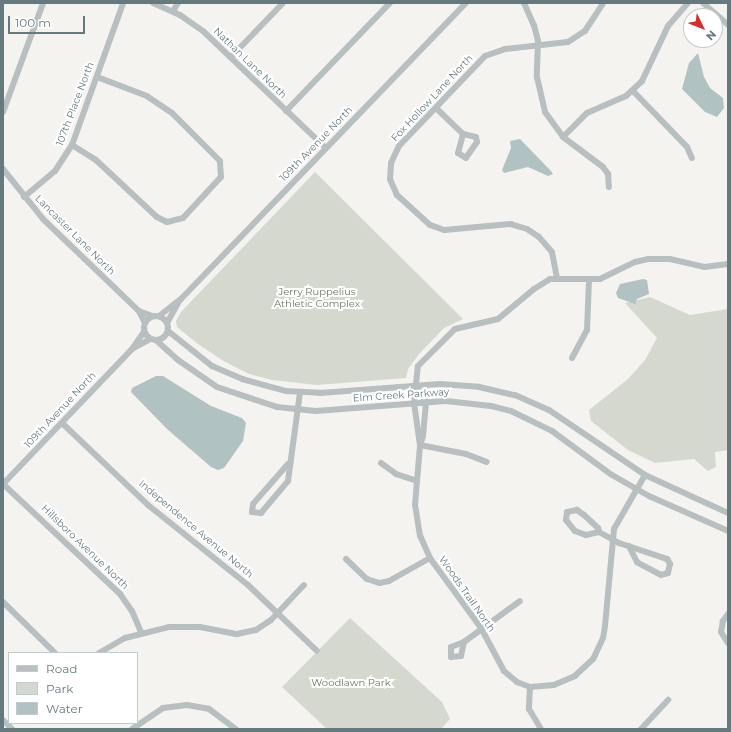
<!DOCTYPE html>
<style>
body{margin:0}
#map{position:relative;width:731px;height:732px;overflow:hidden;background:#f4f3f0;font-family:Montserrat,sans-serif}
div>[style]{position:absolute}
.green>*{inset:0;background:#d5d8cf}
.water>*{inset:0;background:#b1c2c2}
.minor>*{height:6px;margin:-3px;padding:0 3px;transform-origin:3px;border-radius:3px;background:#b8bfc0}
.minor>.ring{margin:-3px;padding:0;box-sizing:content-box;background:none;border:6px solid #b8bfc0;border-radius:50%}
span{translate:-50% -50%;white-space:nowrap;text-align:center;line-height:1.15;-webkit-text-stroke:4px #fff;paint-order:stroke}
.street-label{font-size:10px;color:#647a7f}
.park-label{font-size:10px;color:#6c7763}
.frame{position:absolute;inset:0;border:4px solid #647a7f;pointer-events:none}
.legend{position:absolute;left:8px;top:652px;width:130px;height:72px;box-sizing:border-box;background:#fff;border:1px solid #c1cacc;margin:0;padding:5px 7px;list-style:none;font-size:12px;color:#647a7f}
.legend li{display:flex;align-items:center;gap:8px;height:20px}
.legend b{width:20px;border:1px solid #c1cacc}
.north{position:absolute;left:683px;top:8px;width:40px;height:40px;box-sizing:border-box;background:#fff;border:1px solid #c1cacc;border-radius:50%;rotate:133deg;font-size:11px;font-weight:700;line-height:16px;text-align:center;color:#647a7f}
.north::after{content:'';display:block;margin:auto;width:14px;height:18px;background:#d72d2f;clip-path:polygon(50% 0,100% 100%,50% 72%,0 100%)}
.scale{position:absolute;left:8px;top:16px;width:77px;height:18px;box-sizing:border-box;border:2px solid #647a7f;border-top:0;padding-left:5px;font-size:12px;line-height:14px;white-space:nowrap;color:#647a7f;-webkit-text-stroke:3px #fff;paint-order:stroke}
</style>
<div id="map">
<div class="green">
<div style="clip-path:polygon(315px 172px,463px 319px,444px 328px,419px 354px,408px 369px,406px 378px,317px 385px,272px 380px,249px 374px,225px 362px,198px 344px,177px 327px,176px 321px,181px 312px)"></div>
<div style="clip-path:polygon(650px 297px,690px 315px,728px 309px,728px 450px,715px 452px,716px 467px,708px 471px,694px 459px,655px 463px,628px 450px,591px 421px,589px 410px,628px 379px,645px 360px,657px 338px,625px 303px)"></div>
<div style="clip-path:polygon(350px 618px,442px 702px,450px 719px,441px 729px,327px 729px,282px 687px)"></div>
</div>
<div class="water">
<div style="clip-path:polygon(698px 53px,704px 77px,710px 88px,723px 98px,724px 108px,717px 117px,705px 112px,682px 89px,689px 63px)"></div>
<div style="clip-path:polygon(520px 139px,551px 171px,553px 174px,548px 176px,528px 167px,504px 173px,502px 170px,511px 148px,510px 141px)"></div>
<div style="clip-path:polygon(643px 279px,647px 280px,649px 294px,637px 299px,635px 304px,618px 298px,616px 293px,620px 284px)"></div>
<div style="clip-path:polygon(156px 376px,163px 376px,211px 406px,242px 418px,246px 423px,243px 441px,224px 468px,218px 470px,211px 467px,167px 429px,131px 392px,132px 388px)"></div>
</div>
<div class="minor">
<div style="left:153px;top:3px;width:30px;rotate:24deg"></div>
<div style="left:180px;top:15px;width:29px;rotate:35deg"></div>
<div style="left:204px;top:32px;width:168px;rotate:43.6deg"></div>
<div style="left:524px;top:3px;width:24px;rotate:66deg"></div>
<div style="left:534px;top:25px;width:16px;rotate:76deg"></div>
<div style="left:538px;top:41px;width:36px;rotate:92deg"></div>
<div style="left:537px;top:77px;width:36px;rotate:77deg"></div>
<div style="left:545px;top:112px;width:31px;rotate:54deg"></div>
<div style="left:563px;top:137px;width:50px;rotate:36.9deg"></div>
<div style="left:603px;top:167px;width:9px;rotate:54deg"></div>
<div style="left:608px;top:174px;width:13px;rotate:86deg"></div>
<div style="left:703px;top:3px;width:33px;rotate:41deg"></div>
<div style="left:173px;top:11px;width:9px;rotate:-58deg"></div>
<div style="left:231px;top:57px;width:75px;rotate:-46.1deg"></div>
<div style="left:633px;top:91px;width:78px;rotate:46deg"></div>
<div style="left:687px;top:147px;width:12px;rotate:66deg"></div>
<div style="left:436px;top:108px;width:37px;rotate:44deg"></div>
<div style="left:463px;top:134px;width:13px;rotate:13deg"></div>
<div style="left:476px;top:137px;width:5px;rotate:79deg"></div>
<div style="left:477px;top:142px;width:19px;rotate:125deg"></div>
<div style="left:466px;top:158px;width:9px;rotate:-148deg"></div>
<div style="left:458px;top:153px;width:20px;rotate:-75deg"></div>
<div style="left:286px;top:111px;width:150px;rotate:-46.1deg"></div>
<div style="left:3px;top:112px;width:116px;rotate:-69.8deg"></div>
<div style="left:563px;top:137px;width:34px;rotate:-45deg"></div>
<div style="left:587px;top:113px;width:43px;rotate:-23.6deg"></div>
<div style="left:626px;top:96px;width:22px;rotate:-43deg"></div>
<div style="left:642px;top:81px;width:61px;rotate:-64.7deg"></div>
<div style="left:668px;top:26px;width:30px;rotate:-49deg"></div>
<div style="left:72px;top:145px;width:28px;rotate:32deg"></div>
<div style="left:96px;top:160px;width:83px;rotate:43.1deg"></div>
<div style="left:157px;top:217px;width:11px;rotate:27deg"></div>
<div style="left:167px;top:222px;width:16px;rotate:-14deg"></div>
<div style="left:183px;top:218px;width:56px;rotate:-47.2deg"></div>
<div style="left:221px;top:177px;width:16px;rotate:-94deg"></div>
<div style="left:220px;top:161px;width:68px;rotate:-135deg"></div>
<div style="left:172px;top:113px;width:30px;rotate:-146deg"></div>
<div style="left:147px;top:96px;width:53px;rotate:-159.2deg"></div>
<div style="left:3px;top:169px;width:64px;rotate:51.3deg"></div>
<div style="left:43px;top:219px;width:133px;rotate:43.8deg"></div>
<div style="left:24px;top:197px;width:40px;rotate:-40deg"></div>
<div style="left:55px;top:171px;width:31px;rotate:-57deg"></div>
<div style="left:72px;top:145px;width:151px;rotate:-70.2deg"></div>
<div style="left:557px;top:278px;width:26px;rotate:-101deg"></div>
<div style="left:552px;top:252px;width:20px;rotate:-131deg"></div>
<div style="left:539px;top:237px;width:14px;rotate:-146deg"></div>
<div style="left:527px;top:229px;width:17px;rotate:-163deg"></div>
<div style="left:511px;top:224px;width:67px;rotate:174.9deg"></div>
<div style="left:444px;top:230px;width:15px;rotate:-160deg"></div>
<div style="left:430px;top:225px;width:45px;rotate:-137.7deg"></div>
<div style="left:397px;top:195px;width:17px;rotate:-114deg"></div>
<div style="left:390px;top:179px;width:16px;rotate:-86deg"></div>
<div style="left:391px;top:163px;width:19px;rotate:-65deg"></div>
<div style="left:399px;top:146px;width:124px;rotate:-46.3deg"></div>
<div style="left:485px;top:56px;width:21px;rotate:-19deg"></div>
<div style="left:505px;top:49px;width:63px;rotate:-6.3deg"></div>
<div style="left:568px;top:42px;width:20px;rotate:-33deg"></div>
<div style="left:585px;top:31px;width:33px;rotate:-57deg"></div>
<div class="ring" style="left:144px;top:316px;width:18px;height:18px"></div>
<div style="left:159px;top:316px;width:28px;rotate:-38deg"></div>
<div style="left:181px;top:299px;width:411px;rotate:-46.1deg"></div>
<div style="left:145px;top:323px;width:13px;rotate:-117deg"></div>
<div style="left:139px;top:311px;width:14px;rotate:21deg"></div>
<div style="left:167px;top:323px;width:26px;rotate:-61deg"></div>
<div style="left:168px;top:331px;width:56px;rotate:38.5deg"></div>
<div style="left:212px;top:366px;width:33px;rotate:23deg"></div>
<div style="left:242px;top:379px;width:46px;rotate:15.3deg"></div>
<div style="left:286px;top:391px;width:34px;rotate:3deg"></div>
<div style="left:320px;top:393px;width:120px;rotate:-4.3deg"></div>
<div style="left:440px;top:384px;width:39px;rotate:4deg"></div>
<div style="left:479px;top:387px;width:37px;rotate:13deg"></div>
<div style="left:515px;top:395px;width:37px;rotate:24deg"></div>
<div style="left:549px;top:410px;width:116px;rotate:34.1deg"></div>
<div style="left:645px;top:475px;width:91px;rotate:24.6deg"></div>
<div style="left:157px;top:341px;width:28px;rotate:42deg"></div>
<div style="left:178px;top:360px;width:47px;rotate:34.7deg"></div>
<div style="left:217px;top:387px;width:63px;rotate:18.4deg"></div>
<div style="left:277px;top:407px;width:39px;rotate:6deg"></div>
<div style="left:316px;top:411px;width:130px;rotate:-4.4deg"></div>
<div style="left:446px;top:401px;width:45px;rotate:6.3deg"></div>
<div style="left:491px;top:406px;width:21px;rotate:14deg"></div>
<div style="left:511px;top:411px;width:46px;rotate:26deg"></div>
<div style="left:552px;top:431px;width:74px;rotate:36.3deg"></div>
<div style="left:612px;top:475px;width:43px;rotate:29.6deg"></div>
<div style="left:649px;top:496px;width:86px;rotate:23.9deg"></div>
<div style="left:132px;top:349px;width:21px;rotate:-55deg"></div>
<div style="left:572px;top:358px;width:32px;rotate:-62deg"></div>
<div style="left:587px;top:330px;width:49px;rotate:-87.7deg"></div>
<div style="left:415px;top:385px;width:20px;rotate:57deg"></div>
<div style="left:426px;top:402px;width:34px;rotate:95deg"></div>
<div style="left:423px;top:436px;width:9px;rotate:108deg"></div>
<div style="left:62px;top:423px;width:119px;rotate:43.6deg"></div>
<div style="left:148px;top:505px;width:128px;rotate:38.7deg"></div>
<div style="left:248px;top:585px;width:95px;rotate:43.7deg"></div>
<div style="left:420px;top:445px;width:47px;rotate:11.1deg"></div>
<div style="left:466px;top:454px;width:22px;rotate:21deg"></div>
<div style="left:381px;top:463px;width:19px;rotate:36deg"></div>
<div style="left:396px;top:474px;width:22px;rotate:18deg"></div>
<div style="left:288px;top:464px;width:53px;rotate:131.2deg"></div>
<div style="left:253px;top:504px;width:8px;rotate:97deg"></div>
<div style="left:252px;top:512px;width:9px;rotate:6deg"></div>
<div style="left:261px;top:513px;width:42px;rotate:-49.8deg"></div>
<div style="left:288px;top:481px;width:90px;rotate:-82.3deg"></div>
<div style="left:645px;top:475px;width:62px;rotate:119.9deg"></div>
<div style="left:614px;top:529px;width:97px;rotate:95.3deg"></div>
<div style="left:605px;top:626px;width:12px;rotate:99deg"></div>
<div style="left:603px;top:638px;width:23px;rotate:115deg"></div>
<div style="left:593px;top:659px;width:25px;rotate:137deg"></div>
<div style="left:575px;top:676px;width:23px;rotate:157deg"></div>
<div style="left:554px;top:685px;width:24px;rotate:175deg"></div>
<div style="left:530px;top:687px;width:14px;rotate:-159deg"></div>
<div style="left:517px;top:682px;width:17px;rotate:-140deg"></div>
<div style="left:504px;top:671px;width:49px;rotate:-118.1deg"></div>
<div style="left:481px;top:628px;width:87px;rotate:-126.1deg"></div>
<div style="left:430px;top:558px;width:24px;rotate:-114deg"></div>
<div style="left:420px;top:536px;width:31px;rotate:-99deg"></div>
<div style="left:415px;top:505px;width:60px;rotate:-85.2deg"></div>
<div style="left:420px;top:445px;width:42px;rotate:-98.1deg"></div>
<div style="left:414px;top:403px;width:37px;rotate:-84deg"></div>
<div style="left:418px;top:366px;width:52px;rotate:-45deg"></div>
<div style="left:455px;top:329px;width:44px;rotate:-13.1deg"></div>
<div style="left:498px;top:319px;width:47px;rotate:-39.8deg"></div>
<div style="left:534px;top:289px;width:19px;rotate:-32deg"></div>
<div style="left:550px;top:279px;width:50px"></div>
<div style="left:600px;top:279px;width:39px;rotate:-26deg"></div>
<div style="left:635px;top:262px;width:13px;rotate:-13deg"></div>
<div style="left:648px;top:259px;width:22px"></div>
<div style="left:670px;top:259px;width:35px;rotate:13deg"></div>
<div style="left:704px;top:267px;width:24px;rotate:-7deg"></div>
<div style="left:3px;top:484px;width:187px;rotate:-46.3deg"></div>
<div style="left:132px;top:349px;width:21px;rotate:-29deg"></div>
<div style="left:3px;top:484px;width:161px;rotate:43.2deg"></div>
<div style="left:120px;top:594px;width:21px;rotate:55deg"></div>
<div style="left:132px;top:611px;width:23px;rotate:67deg"></div>
<div style="left:599px;top:532px;width:4px;rotate:-104deg"></div>
<div style="left:598px;top:528px;width:19px;rotate:-137deg"></div>
<div style="left:584px;top:515px;width:9px;rotate:-144deg"></div>
<div style="left:577px;top:510px;width:10px;rotate:169deg"></div>
<div style="left:567px;top:512px;width:8px;rotate:97deg"></div>
<div style="left:566px;top:520px;width:14px;rotate:51deg"></div>
<div style="left:575px;top:531px;width:12px;rotate:20deg"></div>
<div style="left:586px;top:535px;width:13px;rotate:-13deg"></div>
<div style="left:599px;top:532px;width:23px;rotate:29deg"></div>
<div style="left:619px;top:543px;width:51px;rotate:18.4deg"></div>
<div style="left:667px;top:559px;width:6px;rotate:59deg"></div>
<div style="left:670px;top:564px;width:9px;rotate:103deg"></div>
<div style="left:668px;top:573px;width:7px;rotate:164deg"></div>
<div style="left:661px;top:575px;width:27px;rotate:-152deg"></div>
<div style="left:637px;top:562px;width:18px;rotate:-117deg"></div>
<div style="left:346px;top:559px;width:29px;rotate:44deg"></div>
<div style="left:367px;top:579px;width:13px;rotate:18deg"></div>
<div style="left:379px;top:583px;width:10px;rotate:-11deg"></div>
<div style="left:389px;top:581px;width:47px;rotate:-29.3deg"></div>
<div style="left:3px;top:602px;width:73px;rotate:44.4deg"></div>
<div style="left:728px;top:614px;width:9px;rotate:126deg"></div>
<div style="left:723px;top:621px;width:11px;rotate:100deg"></div>
<div style="left:721px;top:632px;width:13px;rotate:58deg"></div>
<div style="left:464px;top:642px;width:14px;rotate:159deg"></div>
<div style="left:451px;top:647px;width:10px;rotate:90deg"></div>
<div style="left:451px;top:657px;width:10px;rotate:-6deg"></div>
<div style="left:461px;top:656px;width:14px;rotate:-78deg"></div>
<div style="left:464px;top:642px;width:69px;rotate:-36.2deg"></div>
<div style="left:99px;top:653px;width:30px;rotate:-30deg"></div>
<div style="left:125px;top:638px;width:45px;rotate:-14deg"></div>
<div style="left:169px;top:627px;width:31px"></div>
<div style="left:200px;top:627px;width:38px;rotate:11deg"></div>
<div style="left:237px;top:634px;width:19px;rotate:-12deg"></div>
<div style="left:256px;top:630px;width:18px;rotate:-34deg"></div>
<div style="left:271px;top:620px;width:48px;rotate:-46.7deg"></div>
<div style="left:530px;top:687px;width:22px;rotate:93deg"></div>
<div style="left:529px;top:709px;width:23px;rotate:59deg"></div>
<div style="left:3px;top:720px;width:13px;rotate:45deg"></div>
<div style="left:132px;top:729px;width:37px;rotate:-34deg"></div>
<div style="left:163px;top:708px;width:24px;rotate:-7deg"></div>
<div style="left:187px;top:705px;width:22px;rotate:10deg"></div>
<div style="left:209px;top:709px;width:34px;rotate:37deg"></div>
<div style="left:641px;top:729px;width:40px;rotate:-47deg"></div>
</div>
<div class="street-label">
<span style="left:250px;top:63px;rotate:44deg">Nathan Lane North</span>
<span style="left:432px;top:98px;rotate:-47deg">Fox Hollow Lane North</span>
<span style="left:75px;top:104px;rotate:-69deg">107th Place North</span>
<span style="left:316px;top:144px;rotate:-46deg">109th Avenue North</span>
<span style="left:75px;top:235px;rotate:45deg">Lancaster Lane North</span>
<span style="left:401px;top:395px;rotate:-4deg">Elm Creek Parkway</span>
<span style="left:60px;top:410px;rotate:-47deg">109th Avenue North</span>
<span style="left:196px;top:529px;rotate:40deg">Independence Avenue North</span>
<span style="left:85px;top:547px;rotate:44deg">Hillsboro Avenue North</span>
<span style="left:467px;top:594px;rotate:55deg">Woods Trail North</span>
</div>
<div class="park-label">
<span style="left:317px;top:297px">Jerry Ruppelius<br>Athletic Complex</span>
<span style="left:351px;top:683px">Woodlawn Park</span>
</div>
<div class="frame"></div>
<ul class="legend">
<li><b style="height:5px;background:#b8bfc0"></b>Road</li>
<li><b style="height:11px;background:#d5d8cf"></b>Park</li>
<li><b style="height:11px;background:#b1c2c2"></b>Water</li>
</ul>
<div class="north">N</div>
<div class="scale">100 m</div>
</div>
